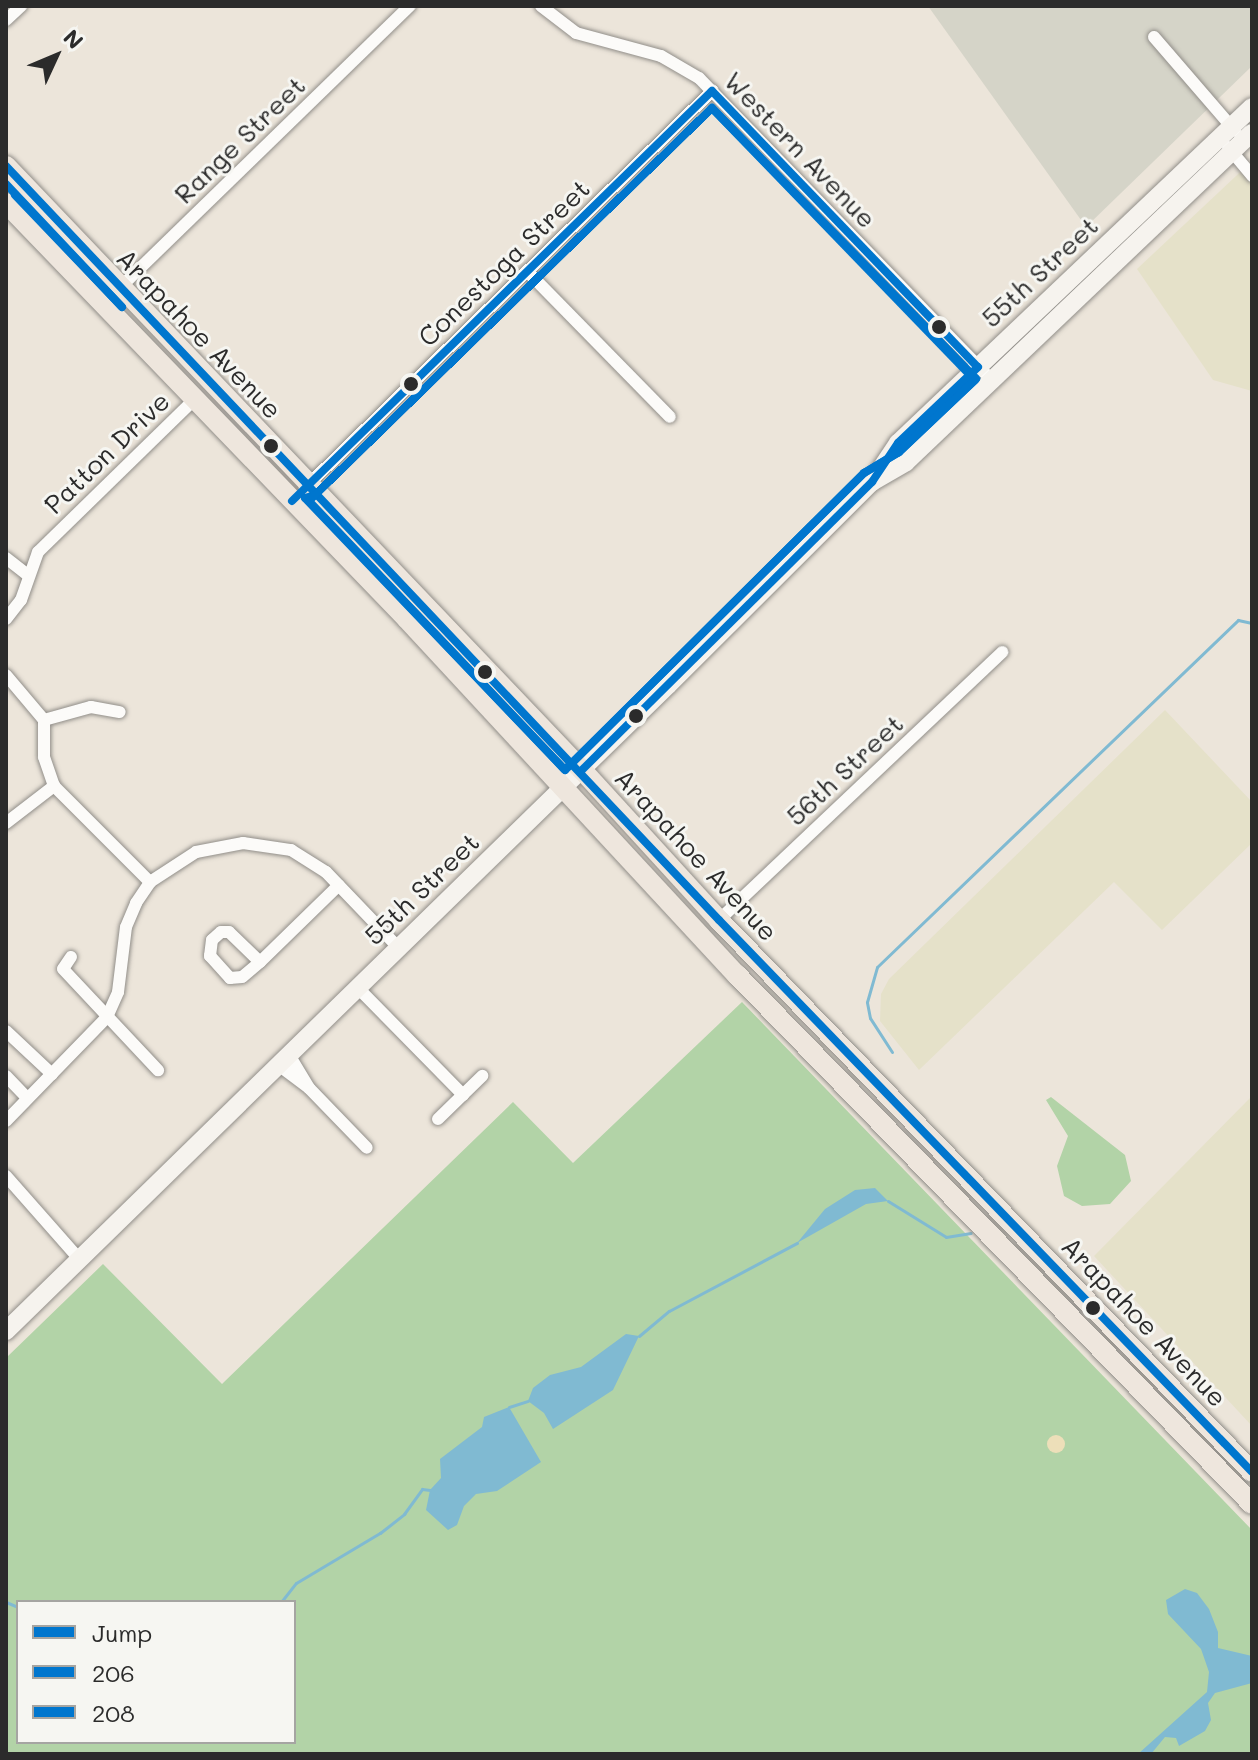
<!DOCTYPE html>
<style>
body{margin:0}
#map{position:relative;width:1258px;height:1760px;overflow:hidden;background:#ece5da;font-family:Mali,sans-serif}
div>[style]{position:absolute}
.built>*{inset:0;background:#e5e1c9}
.industrial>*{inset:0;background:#d5d4c8}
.green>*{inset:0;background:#b2d3a7}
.sand>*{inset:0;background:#eddfb9}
.round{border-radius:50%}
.water>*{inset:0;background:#80bad2}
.stream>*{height:3px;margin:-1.5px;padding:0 1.5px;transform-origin:1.5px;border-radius:1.5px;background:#80bad2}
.roads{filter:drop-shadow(0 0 2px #918e89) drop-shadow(0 0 2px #918e89)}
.minor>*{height:12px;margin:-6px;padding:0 6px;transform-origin:6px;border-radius:6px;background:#fcfbf9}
.secondary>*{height:18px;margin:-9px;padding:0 9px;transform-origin:9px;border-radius:9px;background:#f6f3ee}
.primary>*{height:20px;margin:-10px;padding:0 10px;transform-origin:10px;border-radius:10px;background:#eee6dd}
.bus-1>*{height:8px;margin:-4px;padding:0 4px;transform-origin:4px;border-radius:4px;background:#0076ce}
.bus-2>*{height:8px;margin:-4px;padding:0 4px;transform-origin:4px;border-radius:4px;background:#0076ce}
.bus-3>*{height:8px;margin:-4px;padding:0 4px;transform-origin:4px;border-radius:4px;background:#0076ce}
.dots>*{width:22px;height:22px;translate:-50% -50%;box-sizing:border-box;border:4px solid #f6f6f2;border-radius:50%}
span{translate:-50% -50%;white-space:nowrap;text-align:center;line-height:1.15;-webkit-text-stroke:6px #f6f6f2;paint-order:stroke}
.street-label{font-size:26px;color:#2b2b2b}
.frame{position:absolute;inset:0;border:8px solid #2b2b2b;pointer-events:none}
.legend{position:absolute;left:16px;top:1600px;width:280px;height:144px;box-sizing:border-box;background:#f6f6f2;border:2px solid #a5a5a2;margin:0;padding:10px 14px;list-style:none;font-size:24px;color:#2b2b2b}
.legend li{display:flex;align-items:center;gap:16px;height:40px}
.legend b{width:40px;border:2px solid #a5a5a2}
.north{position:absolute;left:16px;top:16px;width:80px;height:80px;-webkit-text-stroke:6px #f6f6f2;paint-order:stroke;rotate:46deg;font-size:22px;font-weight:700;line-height:32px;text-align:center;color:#2b2b2b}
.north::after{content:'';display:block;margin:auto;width:28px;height:36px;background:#2b2b2b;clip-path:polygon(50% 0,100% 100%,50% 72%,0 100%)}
</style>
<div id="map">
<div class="built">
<div style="clip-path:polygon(1252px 161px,1252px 391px,1213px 380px,1137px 269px)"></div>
<div style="clip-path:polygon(1165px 710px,1252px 802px,1252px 843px,1162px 930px,1114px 882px,919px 1070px,880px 1021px,881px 994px,889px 979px)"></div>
<div style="clip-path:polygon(1252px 1096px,1252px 1426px,1094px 1256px)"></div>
</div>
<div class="industrial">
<div style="clip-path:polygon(928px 6px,1252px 6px,1252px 66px,1086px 227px)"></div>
</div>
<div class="green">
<div style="clip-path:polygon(evenodd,742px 1002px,1252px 1530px,1252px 1754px,6px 1754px,6px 1358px,103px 1264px,222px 1384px,513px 1102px,573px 1163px,742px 1002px,18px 1602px,294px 1602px,294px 1742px,18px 1742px,18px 1602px)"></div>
<div style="clip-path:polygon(1051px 1097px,1125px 1155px,1131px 1181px,1110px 1204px,1082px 1206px,1064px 1196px,1057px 1166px,1068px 1136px,1046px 1100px)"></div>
</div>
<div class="sand">
<div class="round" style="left:1047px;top:1435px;width:18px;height:18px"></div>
</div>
<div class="water">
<div style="clip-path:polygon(875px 1188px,888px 1201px,866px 1204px,797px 1243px,825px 1209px,855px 1190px)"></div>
<div style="clip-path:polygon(626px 1334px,639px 1336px,613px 1390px,553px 1429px,544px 1413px,528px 1401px,533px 1388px,550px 1375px,581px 1367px)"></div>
<div style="clip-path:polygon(509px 1407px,541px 1462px,497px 1491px,476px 1494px,464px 1506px,457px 1525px,448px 1530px,426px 1510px,430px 1490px,441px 1478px,440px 1459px,482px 1427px,484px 1417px)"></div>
<div style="clip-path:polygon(1185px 1589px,1197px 1593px,1209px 1609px,1218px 1632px,1218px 1648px,1252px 1656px,1252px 1683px,1215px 1693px,1208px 1703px,1211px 1720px,1205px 1731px,1179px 1746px,1176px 1738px,1165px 1737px,1151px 1754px,1138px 1754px,1207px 1692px,1209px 1672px,1201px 1649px,1168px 1614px,1166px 1600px)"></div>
</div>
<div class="stream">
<div style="left:892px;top:1052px;width:40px;rotate:-122.9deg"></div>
<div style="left:870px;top:1018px;width:16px;rotate:-101deg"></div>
<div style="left:867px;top:1002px;width:36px;rotate:-74deg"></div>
<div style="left:877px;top:967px;width:501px;rotate:-43.87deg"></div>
<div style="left:1238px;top:620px;width:14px;rotate:12deg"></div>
<div style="left:888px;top:1201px;width:68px;rotate:31.8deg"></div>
<div style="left:946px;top:1237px;width:25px;rotate:-9deg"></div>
<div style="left:639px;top:1336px;width:39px;rotate:-40deg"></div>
<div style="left:669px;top:1311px;width:145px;rotate:-28deg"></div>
<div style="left:509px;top:1407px;width:20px;rotate:-18deg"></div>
<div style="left:6px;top:1602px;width:13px;rotate:23deg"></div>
<div style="left:281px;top:1602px;width:24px;rotate:-52deg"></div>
<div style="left:296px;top:1583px;width:98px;rotate:-30.8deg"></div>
<div style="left:380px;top:1533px;width:31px;rotate:-38deg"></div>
<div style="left:404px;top:1514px;width:31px;rotate:-54deg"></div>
<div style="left:422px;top:1489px;width:8px;rotate:7deg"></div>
</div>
<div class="roads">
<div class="minor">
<div style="left:541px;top:6px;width:44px;rotate:37.6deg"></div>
<div style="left:576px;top:33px;width:88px;rotate:15.1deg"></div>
<div style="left:661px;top:56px;width:44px;rotate:30.1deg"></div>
<div style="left:699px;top:78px;width:421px;rotate:45.9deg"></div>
<div style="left:6px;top:20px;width:21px;rotate:-43deg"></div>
<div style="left:1154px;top:37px;width:124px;rotate:49.2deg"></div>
<div style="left:1228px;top:147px;width:38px;rotate:50deg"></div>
<div style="left:527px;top:271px;width:204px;rotate:45.6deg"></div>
<div style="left:101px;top:306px;width:431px;rotate:-44.2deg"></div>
<div style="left:305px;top:488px;width:569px;rotate:-44.29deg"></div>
<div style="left:6px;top:558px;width:28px;rotate:38deg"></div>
<div style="left:6px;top:619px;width:24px;rotate:-52deg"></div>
<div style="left:21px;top:600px;width:51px;rotate:-70.5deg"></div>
<div style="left:38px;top:552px;width:216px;rotate:-44.3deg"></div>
<div style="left:6px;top:675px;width:59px;rotate:49.8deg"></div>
<div style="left:44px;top:720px;width:37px;rotate:90deg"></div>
<div style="left:44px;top:757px;width:31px;rotate:71deg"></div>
<div style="left:54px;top:786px;width:136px;rotate:45deg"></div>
<div style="left:44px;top:720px;width:49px;rotate:-15.5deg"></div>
<div style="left:91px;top:707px;width:29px;rotate:10deg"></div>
<div style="left:6px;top:823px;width:61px;rotate:-37.6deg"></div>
<div style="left:719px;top:920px;width:390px;rotate:-43.4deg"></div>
<div style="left:221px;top:932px;width:8px"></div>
<div style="left:229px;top:932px;width:43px;rotate:44.1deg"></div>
<div style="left:260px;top:962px;width:23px;rotate:140deg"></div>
<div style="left:242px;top:977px;width:12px;rotate:175deg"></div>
<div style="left:230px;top:978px;width:30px;rotate:-132deg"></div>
<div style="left:210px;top:956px;width:16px;rotate:-83deg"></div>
<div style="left:212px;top:940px;width:12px;rotate:-42deg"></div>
<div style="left:71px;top:957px;width:14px;rotate:124deg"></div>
<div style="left:63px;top:969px;width:139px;rotate:46.8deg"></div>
<div style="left:260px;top:962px;width:110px;rotate:-44.3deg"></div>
<div style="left:358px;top:988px;width:150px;rotate:45.5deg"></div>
<div style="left:6px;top:1031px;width:63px;rotate:43.1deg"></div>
<div style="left:288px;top:1053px;width:41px;rotate:59deg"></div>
<div style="left:277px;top:1064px;width:40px;rotate:37deg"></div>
<div style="left:309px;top:1088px;width:83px;rotate:46deg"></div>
<div style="left:6px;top:1076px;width:30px;rotate:46deg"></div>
<div style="left:438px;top:1119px;width:62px;rotate:-44.3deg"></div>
<div style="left:6px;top:1121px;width:145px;rotate:-45.8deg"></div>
<div style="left:107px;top:1017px;width:27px;rotate:-66deg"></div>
<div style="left:118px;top:992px;width:65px;rotate:-83deg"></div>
<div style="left:126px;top:927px;width:26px;rotate:-67deg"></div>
<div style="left:136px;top:903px;width:25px;rotate:-56deg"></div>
<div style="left:150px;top:882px;width:55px;rotate:-33.1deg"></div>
<div style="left:196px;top:852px;width:48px;rotate:-10.8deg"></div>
<div style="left:243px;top:843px;width:49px;rotate:8.3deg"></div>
<div style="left:291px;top:850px;width:41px;rotate:32.2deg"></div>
<div style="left:326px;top:872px;width:105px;rotate:46.2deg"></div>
<div style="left:6px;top:1176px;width:112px;rotate:48.6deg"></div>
</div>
<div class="secondary">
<div style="left:872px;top:482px;width:39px;rotate:-30deg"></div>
<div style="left:906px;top:462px;width:477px;rotate:-43.6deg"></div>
<div style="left:6px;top:1331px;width:925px;rotate:-44.3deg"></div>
<div style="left:668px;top:685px;width:288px;rotate:-44.9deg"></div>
<div style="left:872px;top:482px;width:47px;rotate:-56.3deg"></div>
<div style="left:898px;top:443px;width:488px;rotate:-43.5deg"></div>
</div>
<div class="primary">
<div style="left:6px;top:166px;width:835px;rotate:46.36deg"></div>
<div style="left:582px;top:770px;width:203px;rotate:47.6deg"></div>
<div style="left:719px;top:920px;width:767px;rotate:46deg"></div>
<div style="left:6px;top:203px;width:578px;rotate:46.05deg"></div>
<div style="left:407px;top:619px;width:485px;rotate:47.2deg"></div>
<div style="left:737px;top:975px;width:738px;rotate:45.77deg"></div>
</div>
</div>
<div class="bus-1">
<div style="left:6px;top:166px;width:1038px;rotate:46.6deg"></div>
<div style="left:719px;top:920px;width:767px;rotate:46deg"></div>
<div style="left:292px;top:501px;width:587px;rotate:-44.31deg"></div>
<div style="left:712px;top:91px;width:383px;rotate:46.1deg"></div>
<div style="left:978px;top:367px;width:110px;rotate:136.5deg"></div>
<div style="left:898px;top:443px;width:47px;rotate:123.7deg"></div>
<div style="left:872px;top:482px;width:409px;rotate:135.2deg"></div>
</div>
<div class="bus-2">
<div style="left:712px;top:108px;width:378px;rotate:46deg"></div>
<div style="left:975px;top:380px;width:105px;rotate:136.5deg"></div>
<div style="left:899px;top:452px;width:41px;rotate:149deg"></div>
<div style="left:864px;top:473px;width:421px;rotate:135.2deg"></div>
<div style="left:565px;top:770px;width:376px;rotate:-133.7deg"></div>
<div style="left:305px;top:498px;width:10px;rotate:-17deg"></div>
<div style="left:315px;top:495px;width:554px;rotate:-44.27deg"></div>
<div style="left:6px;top:184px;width:169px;rotate:46.7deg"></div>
<div style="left:122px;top:307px;width:155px;rotate:-133.7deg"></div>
</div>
<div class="bus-3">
<div style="left:712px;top:108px;width:378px;rotate:45.7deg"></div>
<div style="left:976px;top:379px;width:106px;rotate:136.5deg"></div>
<div style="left:899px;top:452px;width:41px;rotate:149deg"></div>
<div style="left:864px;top:473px;width:421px;rotate:135.2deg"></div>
<div style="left:565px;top:770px;width:371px;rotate:-133.6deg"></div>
<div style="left:309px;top:501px;width:563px;rotate:-44.28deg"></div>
</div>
<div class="dots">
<div style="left:939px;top:327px;background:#2b2b2b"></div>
<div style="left:411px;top:384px;background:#2b2b2b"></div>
<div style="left:271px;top:446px;background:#2b2b2b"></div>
<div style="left:485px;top:672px;background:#2b2b2b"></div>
<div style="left:636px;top:716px;background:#2b2b2b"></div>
<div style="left:1093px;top:1308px;background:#2b2b2b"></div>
</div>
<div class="street-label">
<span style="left:240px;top:140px;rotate:-44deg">Range Street</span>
<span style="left:800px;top:150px;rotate:46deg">Western Avenue</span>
<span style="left:504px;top:263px;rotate:-44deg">Conestoga Street</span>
<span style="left:1040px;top:272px;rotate:-43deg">55th Street</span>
<span style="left:199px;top:334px;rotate:46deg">Arapahoe Avenue</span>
<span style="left:107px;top:453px;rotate:-44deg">Patton Drive</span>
<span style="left:845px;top:770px;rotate:-43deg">56th Street</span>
<span style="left:696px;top:855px;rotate:47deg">Arapahoe Avenue</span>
<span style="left:422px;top:889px;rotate:-44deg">55th Street</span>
<span style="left:1144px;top:1322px;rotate:46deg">Arapahoe Avenue</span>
</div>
<div class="frame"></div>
<ul class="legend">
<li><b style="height:10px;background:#0076ce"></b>Jump</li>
<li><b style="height:10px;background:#0076ce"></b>206</li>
<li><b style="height:10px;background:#0076ce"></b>208</li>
</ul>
<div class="north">N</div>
</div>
